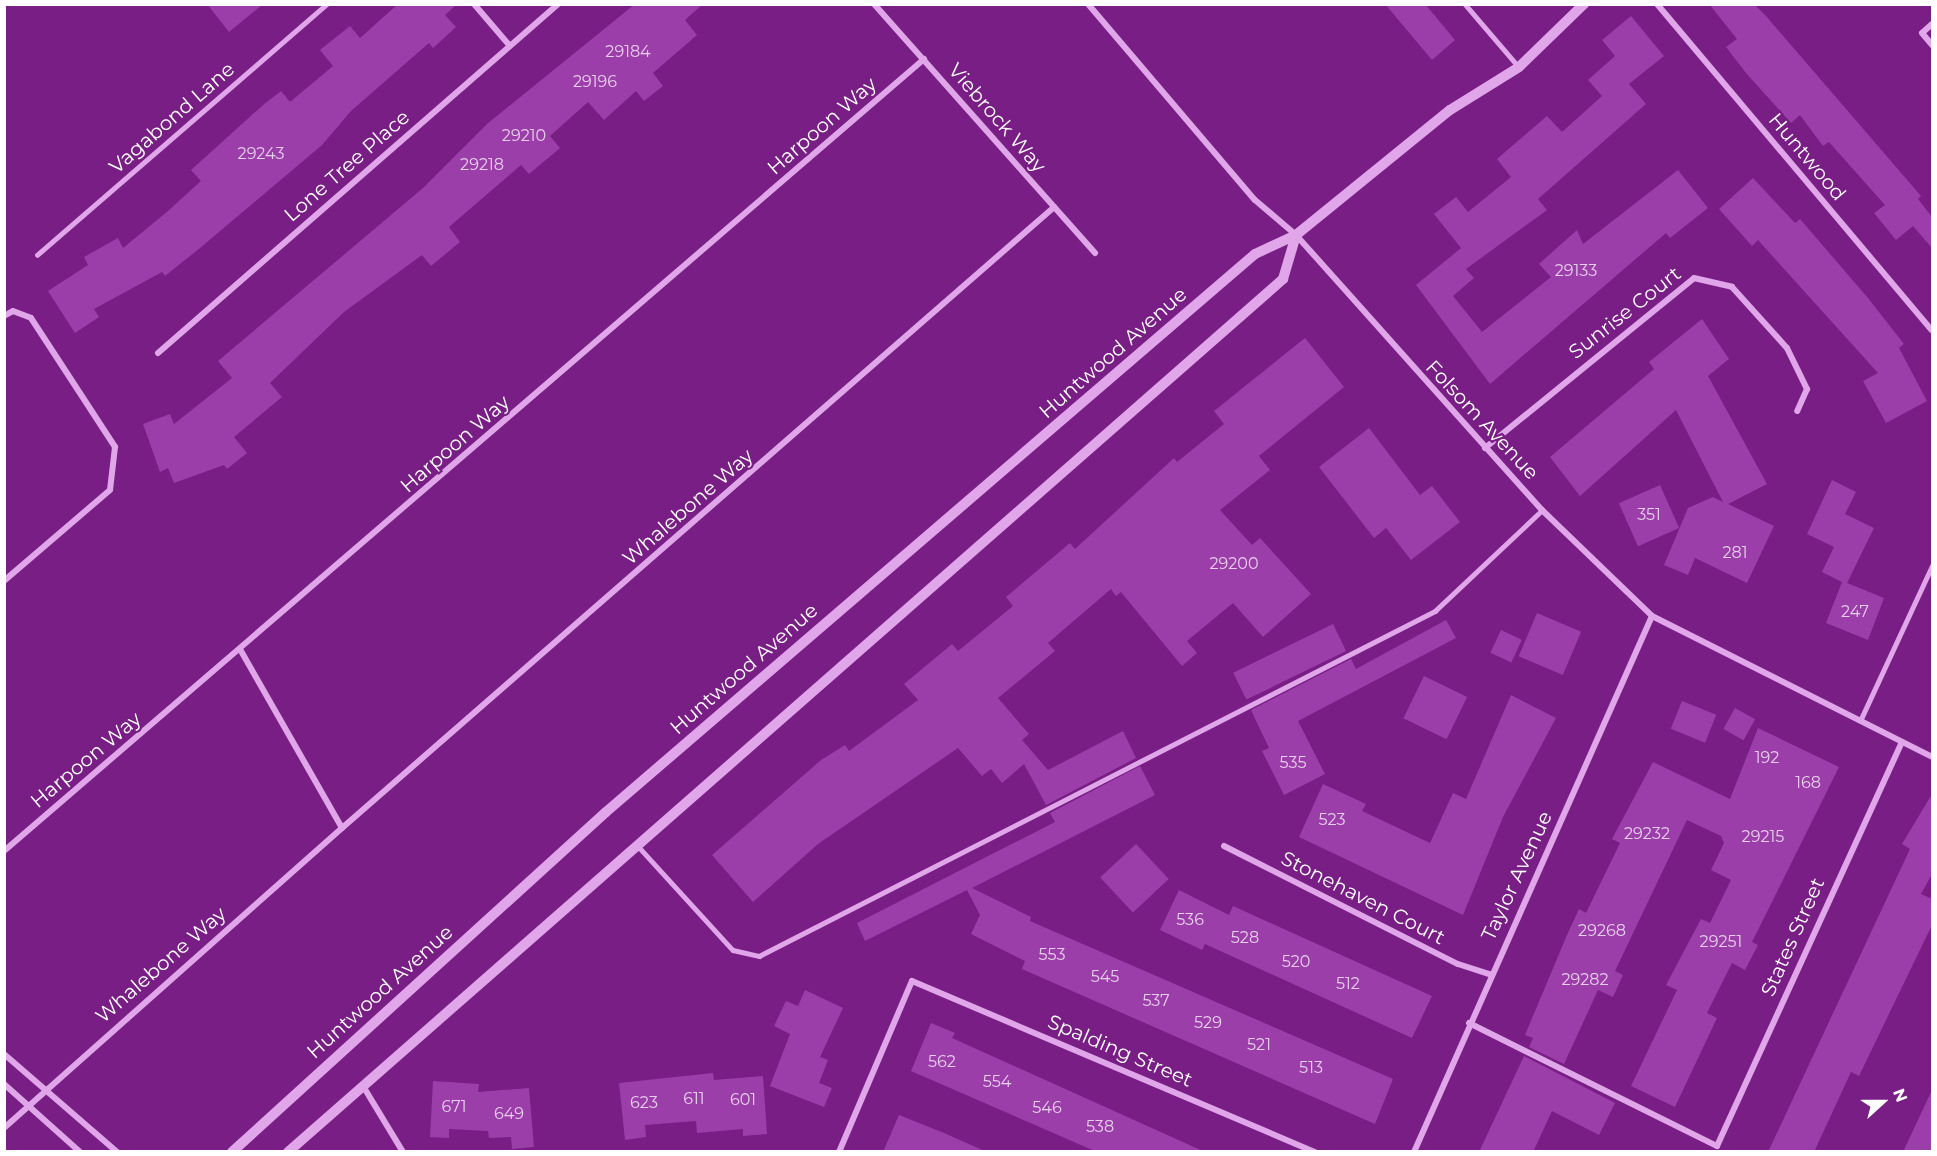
<!DOCTYPE html>
<style>
body{margin:0}
#map{position:relative;width:1937px;height:1156px;overflow:hidden;background:#781e85;font-family:Montserrat,sans-serif}
div>[style]{position:absolute}
.building>*{inset:0;background:#9c3eaa;transform-origin:0 0}
.service>*{height:4.5px;margin:-2.25px;padding:0 2.25px;transform-origin:2.25px;border-radius:2.25px;background:#e1a6ea}
.minor>*{height:6px;margin:-3px;padding:0 3px;transform-origin:3px;border-radius:3px;background:#e1a6ea}
.tertiary>*{height:10px;margin:-5px;padding:0 5px;transform-origin:5px;border-radius:5px;background:#e1a6ea}
span{translate:-50% -50%;white-space:nowrap;text-align:center;line-height:1.15;-webkit-text-stroke:4.5px #781e85;paint-order:stroke}
.number-label{font-size:16px;color:#e6cfea}
.number-label span{-webkit-text-stroke-width:0}
.street-label{font-size:20px;color:#fff}
.frame{position:absolute;inset:0;border:6px solid #fff;pointer-events:none}
.north{position:absolute;left:1853px;top:1072px;width:60px;height:60px;-webkit-text-stroke:4px #781e85;paint-order:stroke;rotate:69deg;font-size:16px;font-weight:700;line-height:24px;text-align:center;color:#fff}
.north::after{content:'';display:block;margin:auto;width:21px;height:27px;background:#fff;clip-path:polygon(50% 0,100% 100%,50% 72%,0 100%)}
</style>
<div id="map">
<div class="building">
<div style="clip-path:polygon(207px 4px,263px 4px,229px 32px)"></div>
<div style="clip-path:polygon(398px 4px,457px 4px,445px 15px,456px 27px,433px 48px,429px 43px,351px 111px,322px 145px,200px 248px,165px 276px,162px 272px,94px 309px,99px 317px,75px 333px,48px 291px,88px 265px,84px 257px,118px 238px,123px 248px,168px 211px,201px 181px,191px 170px,263px 105px,281px 91px,290px 102px,333px 66px,320px 50px,350px 26px,360px 38px)"></div>
<div style="clip-path:polygon(635px 4px,703px 4px,685px 20px,697px 35px,653px 73px,663px 86px,644px 101px,636px 91px,604px 120px,588px 102px,550px 136px,560px 148px,529px 174px,521px 165px,449px 227px,460px 242px,431px 266px,422px 255px,344px 312px,270px 383px,282px 397px,234px 437px,247px 453px,227px 469px,224px 465px,174px 483px,168px 468px,160px 472px,143px 424px,170px 414px,174px 424px,232px 378px,218px 361px,423px 188px,487px 124px)"></div>
<div style="clip-path:polygon(1385px 4px,1425px 4px,1455px 40px,1432px 60px)"></div>
<div style="clip-path:polygon(1709px 4px,1754px 4px,1766px 16px,1921px 196px,1918px 199px,1932px 217px,1932px 248px,1913px 226px,1896px 240px,1874px 213px,1885px 205px,1829px 142px,1823px 146px,1800px 115px,1791px 123px,1746px 73px,1726px 47px,1737px 39px)"></div>
<div style="clip-path:polygon(1631px 16px,1664px 56px,1629px 84px,1646px 104px,1538px 199px,1547px 210px,1466px 269px,1474px 278px,1453px 296px,1482px 332px,1551px 277px,1539px 264px,1577px 230px,1583px 244px,1678px 170px,1708px 208px,1670px 238px,1666px 233px,1490px 384px,1416px 285px,1461px 248px,1434px 214px,1456px 197px,1468px 212px,1511px 177px,1497px 159px,1547px 116px,1562px 132px,1602px 96px,1588px 80px,1615px 56px,1602px 40px)"></div>
<div style="clip-path:polygon(1753px 178px,1795px 223px,1800px 219px,1868px 298px,1904px 344px,1899px 348px,1927px 401px,1886px 423px,1863px 381px,1878px 373px,1758px 240px,1752px 246px,1719px 209px)"></div>
<div style="clip-path:polygon(1702px 319px,1729px 359px,1708px 376px,1767px 484px,1728px 504px,1774px 526px,1747px 583px,1695px 558px,1688px 575px,1664px 565px,1688px 508px,1713px 497px,1723px 502px,1676px 410px,1580px 496px,1550px 457px,1654px 369px,1649px 362px)"></div>
<div style="clip-path:polygon(1305px 338px,1344px 387px,1259px 456px,1270px 470px,1220px 510px,1252px 545px,1260px 538px,1311px 594px,1263px 637px,1233px 603px,1187px 641px,1197px 653px,1182px 666px,1121px 592px,1116px 596px,1111px 589px,1048px 643px,1055px 651px,998px 698px,1029px 734px,1022px 740px,1048px 770px,1123px 731px,1136px 758px,1046px 805px,1024px 764px,1002px 783px,991px 769px,982px 776px,958px 748px,818px 844px,753px 902px,712px 855px,821px 760px,845px 745px,849px 751px,918px 700px,904px 684px,952px 644px,958px 651px,1013px 606px,1006px 597px,1070px 543px,1075px 549px,1174px 458px,1177px 462px,1224px 424px,1214px 411px)"></div>
<div style="clip-path:polygon(1369px 428px,1420px 495px,1432px 486px,1460px 522px,1411px 560px,1386px 528px,1374px 538px,1319px 467px)"></div>
<div style="clip-path:polygon(1832px 480px,1856px 492px,1845px 514px,1874px 528px,1847px 583px,1884px 598px,1868px 640px,1826px 623px,1842px 582px,1822px 572px,1834px 547px,1807px 534px)"></div>
<div style="left:1660px;top:485px;width:47px;height:45px;rotate:66deg"></div>
<div style="left:1537px;top:613px;width:48px;height:47px;rotate:23deg"></div>
<div style="clip-path:polygon(1446px 620px,1456px 638px,1298px 721px,1325px 774px,1284px 795px,1262px 751px,1269px 748px,1251px 710px,1351px 659px,1356px 669px)"></div>
<div style="left:1333px;top:624px;width:30px;height:111px;rotate:64deg"></div>
<div style="left:1501px;top:630px;width:23px;height:25px;rotate:25deg"></div>
<div style="left:1424px;top:676px;width:48px;height:47px;rotate:26deg"></div>
<div style="clip-path:polygon(1511px 695px,1556px 718px,1503px 817px,1463px 915px,1299px 837px,1323px 784px,1366px 804px,1362px 811px,1430px 843px,1453px 793px,1466px 799px)"></div>
<div style="left:1682px;top:701px;width:37px;height:30px;rotate:22deg"></div>
<div style="left:1735px;top:708px;width:23px;height:24px;rotate:29deg"></div>
<div style="clip-path:polygon(1758px 728px,1839px 767px,1752px 942px,1758px 945px,1745px 970px,1732px 963px,1707px 1013px,1717px 1018px,1675px 1107px,1631px 1086px,1677px 990px,1666px 985px,1701px 919px,1710px 923px,1731px 880px,1711px 870px,1724px 843px,1721px 836px,1687px 820px,1615px 971px,1623px 975px,1613px 997px,1598px 990px,1564px 1064px,1529px 1047px,1533px 1038px,1525px 1035px,1567px 935px,1579px 909px,1586px 913px,1620px 843px,1612px 839px,1653px 762px,1730px 799px)"></div>
<div style="clip-path:polygon(1140px 766px,1155px 795px,972px 888px,1031px 917px,1030px 921px,1393px 1079px,1375px 1124px,1022px 969px,1025px 961px,971px 934px,980px 915px,967px 890px,865px 941px,857px 923px,1055px 822px,1050px 813px)"></div>
<div style="clip-path:polygon(1932px 794px,1932px 874px,1921px 894px,1932px 899px,1932px 925px,1859px 1076px,1851px 1072px,1814px 1152px,1768px 1152px,1910px 849px,1902px 844px)"></div>
<div style="left:1136px;top:844px;width:48px;height:49px;rotate:47deg"></div>
<div style="clip-path:polygon(1179px 890px,1229px 915px,1233px 906px,1432px 996px,1412px 1038px,1205px 944px,1202px 950px,1160px 930px)"></div>
<div style="clip-path:polygon(805px 990px,843px 1008px,820px 1057px,828px 1060px,819px 1083px,832px 1088px,824px 1107px,770px 1086px,790px 1034px,774px 1026px,786px 1001px,798px 1006px)"></div>
<div style="clip-path:polygon(931px 1023px,955px 1033px,952px 1038px,1205px 1152px,1097px 1152px,911px 1071px)"></div>
<div style="clip-path:polygon(1524px 1056px,1615px 1103px,1599px 1135px,1552px 1111px,1533px 1152px,1479px 1152px)"></div>
<div style="clip-path:polygon(713px 1073px,714px 1080px,763px 1076px,767px 1134px,743px 1136px,743px 1129px,697px 1133px,696px 1121px,645px 1125px,646px 1137px,625px 1140px,619px 1083px)"></div>
<div style="clip-path:polygon(433px 1081px,479px 1084px,478px 1092px,529px 1088px,534px 1147px,512px 1149px,511px 1137px,489px 1138px,488px 1131px,449px 1129px,449px 1138px,430px 1137px)"></div>
<div style="clip-path:polygon(1932px 1090px,1932px 1152px,1903px 1152px)"></div>
<div style="clip-path:polygon(899px 1115px,944px 1133px,987px 1152px,883px 1152px)"></div>
</div>
<div class="service">
<div style="left:1465px;top:4px;width:83px;rotate:49.4deg"></div>
<div style="left:37px;top:255px;width:384px;rotate:-40.9deg"></div>
<div style="left:1860px;top:721px;width:171px;rotate:-65.1deg"></div>
<div style="left:637px;top:845px;width:142px;rotate:47.6deg"></div>
<div style="left:733px;top:950px;width:27px;rotate:13deg"></div>
<div style="left:759px;top:956px;width:759px;rotate:-27.04deg"></div>
<div style="left:1435px;top:611px;width:147px;rotate:-43.3deg"></div>
</div>
<div class="minor">
<div style="left:474px;top:4px;width:55px;rotate:49.4deg"></div>
<div style="left:874px;top:4px;width:333px;rotate:48.4deg"></div>
<div style="left:1088px;top:4px;width:257px;rotate:49.6deg"></div>
<div style="left:1255px;top:200px;width:54px;rotate:40.5deg"></div>
<div style="left:1296px;top:235px;width:369px;rotate:48.2deg"></div>
<div style="left:1542px;top:510px;width:153px;rotate:43.9deg"></div>
<div style="left:1652px;top:616px;width:313px;rotate:26.7deg"></div>
<div style="left:1657px;top:4px;width:426px;rotate:49.9deg"></div>
<div style="left:1932px;top:24px;width:13px;rotate:138deg"></div>
<div style="left:1922px;top:33px;width:16px;rotate:50deg"></div>
<div style="left:4px;top:316px;width:10px;rotate:-29deg"></div>
<div style="left:13px;top:311px;width:19px;rotate:21deg"></div>
<div style="left:31px;top:318px;width:154px;rotate:56.9deg"></div>
<div style="left:115px;top:447px;width:43px;rotate:96.6deg"></div>
<div style="left:110px;top:490px;width:140px;rotate:139.4deg"></div>
<div style="left:158px;top:353px;width:531px;rotate:-41.1deg"></div>
<div style="left:1485px;top:448px;width:269px;rotate:-39.1deg"></div>
<div style="left:1694px;top:278px;width:39px;rotate:13deg"></div>
<div style="left:1732px;top:287px;width:82px;rotate:48deg"></div>
<div style="left:1787px;top:348px;width:46px;rotate:64deg"></div>
<div style="left:1807px;top:389px;width:24px;rotate:114deg"></div>
<div style="left:342px;top:828px;width:945px;rotate:-41.09deg"></div>
<div style="left:1224px;top:846px;width:262px;rotate:26.8deg"></div>
<div style="left:1458px;top:964px;width:33px;rotate:18deg"></div>
<div style="left:4px;top:851px;width:1214px;rotate:-40.72deg"></div>
<div style="left:1469px;top:1023px;width:277px;rotate:26.4deg"></div>
<div style="left:1717px;top:1146px;width:444px;rotate:-65.4deg"></div>
<div style="left:4px;top:1054px;width:150px;rotate:40.9deg"></div>
<div style="left:4px;top:1084px;width:102px;rotate:41.8deg"></div>
<div style="left:363px;top:1086px;width:77px;rotate:58.8deg"></div>
<div style="left:4px;top:1128px;width:452px;rotate:-41.6deg"></div>
<div style="left:342px;top:828px;width:204px;rotate:-119.7deg"></div>
<div style="left:839px;top:1152px;width:186px;rotate:-66.9deg"></div>
<div style="left:912px;top:981px;width:438px;rotate:23deg"></div>
<div style="left:1414px;top:1152px;width:586px;rotate:-66.06deg"></div>
</div>
<div class="tertiary">
<div style="left:232px;top:1152px;width:505px;rotate:-42.27deg"></div>
<div style="left:606px;top:812px;width:856px;rotate:-40.69deg"></div>
<div style="left:1255px;top:254px;width:45px;rotate:-24.9deg"></div>
<div style="left:1296px;top:235px;width:198px;rotate:-39.1deg"></div>
<div style="left:1450px;top:110px;width:81px;rotate:-31.9deg"></div>
<div style="left:1519px;top:67px;width:91px;rotate:-44.1deg"></div>
<div style="left:288px;top:1152px;width:1324px;rotate:-41.26deg"></div>
<div style="left:1283px;top:279px;width:46px;rotate:-73.5deg"></div>
</div>
<div class="number-label">
<span style="left:628px;top:52px">29184</span>
<span style="left:595px;top:82px">29196</span>
<span style="left:524px;top:136px">29210</span>
<span style="left:261px;top:154px">29243</span>
<span style="left:482px;top:165px">29218</span>
<span style="left:1576px;top:271px">29133</span>
<span style="left:1649px;top:515px">351</span>
<span style="left:1735px;top:553px">281</span>
<span style="left:1234px;top:564px">29200</span>
<span style="left:1855px;top:612px">247</span>
<span style="left:1767px;top:758px">192</span>
<span style="left:1293px;top:763px">535</span>
<span style="left:1808px;top:783px">168</span>
<span style="left:1332px;top:820px">523</span>
<span style="left:1647px;top:834px">29232</span>
<span style="left:1763px;top:837px">29215</span>
<span style="left:1190px;top:920px">536</span>
<span style="left:1602px;top:931px">29268</span>
<span style="left:1245px;top:938px">528</span>
<span style="left:1721px;top:942px">29251</span>
<span style="left:1052px;top:955px">553</span>
<span style="left:1296px;top:962px">520</span>
<span style="left:1105px;top:977px">545</span>
<span style="left:1585px;top:980px">29282</span>
<span style="left:1348px;top:984px">512</span>
<span style="left:1156px;top:1001px">537</span>
<span style="left:1208px;top:1023px">529</span>
<span style="left:1259px;top:1045px">521</span>
<span style="left:942px;top:1062px">562</span>
<span style="left:1311px;top:1068px">513</span>
<span style="left:997px;top:1082px">554</span>
<span style="left:694px;top:1099px">611</span>
<span style="left:743px;top:1100px">601</span>
<span style="left:644px;top:1103px">623</span>
<span style="left:454px;top:1107px">671</span>
<span style="left:1047px;top:1108px">546</span>
<span style="left:509px;top:1114px">649</span>
<span style="left:1100px;top:1127px">538</span>
</div>
<div class="street-label">
<span style="left:172px;top:118px;rotate:-41deg">Vagabond Lane</span>
<span style="left:997px;top:118px;rotate:49deg">Viebrock Way</span>
<span style="left:822px;top:126px;rotate:-41deg">Harpoon Way</span>
<span style="left:1807px;top:157px;rotate:50deg">Huntwood</span>
<span style="left:347px;top:166px;rotate:-41deg">Lone Tree Place</span>
<span style="left:1625px;top:313px;rotate:-38deg">Sunrise Court</span>
<span style="left:1113px;top:353px;rotate:-41deg">Huntwood Avenue</span>
<span style="left:1482px;top:420px;rotate:47deg">Folsom Avenue</span>
<span style="left:455px;top:444px;rotate:-41deg">Harpoon Way</span>
<span style="left:688px;top:507px;rotate:-41deg">Whalebone Way</span>
<span style="left:744px;top:669px;rotate:-41deg">Huntwood Avenue</span>
<span style="left:86px;top:760px;rotate:-40deg">Harpoon Way</span>
<span style="left:1517px;top:876px;rotate:-65deg">Taylor Avenue</span>
<span style="left:1363px;top:898px;rotate:27deg">Stonehaven Court</span>
<span style="left:1793px;top:937px;rotate:-66deg">States Street</span>
<span style="left:161px;top:965px;rotate:-41deg">Whalebone Way</span>
<span style="left:380px;top:992px;rotate:-42deg">Huntwood Avenue</span>
<span style="left:1120px;top:1051px;rotate:23deg">Spalding Street</span>
</div>
<div class="frame"></div>
<div class="north">N</div>
</div>
